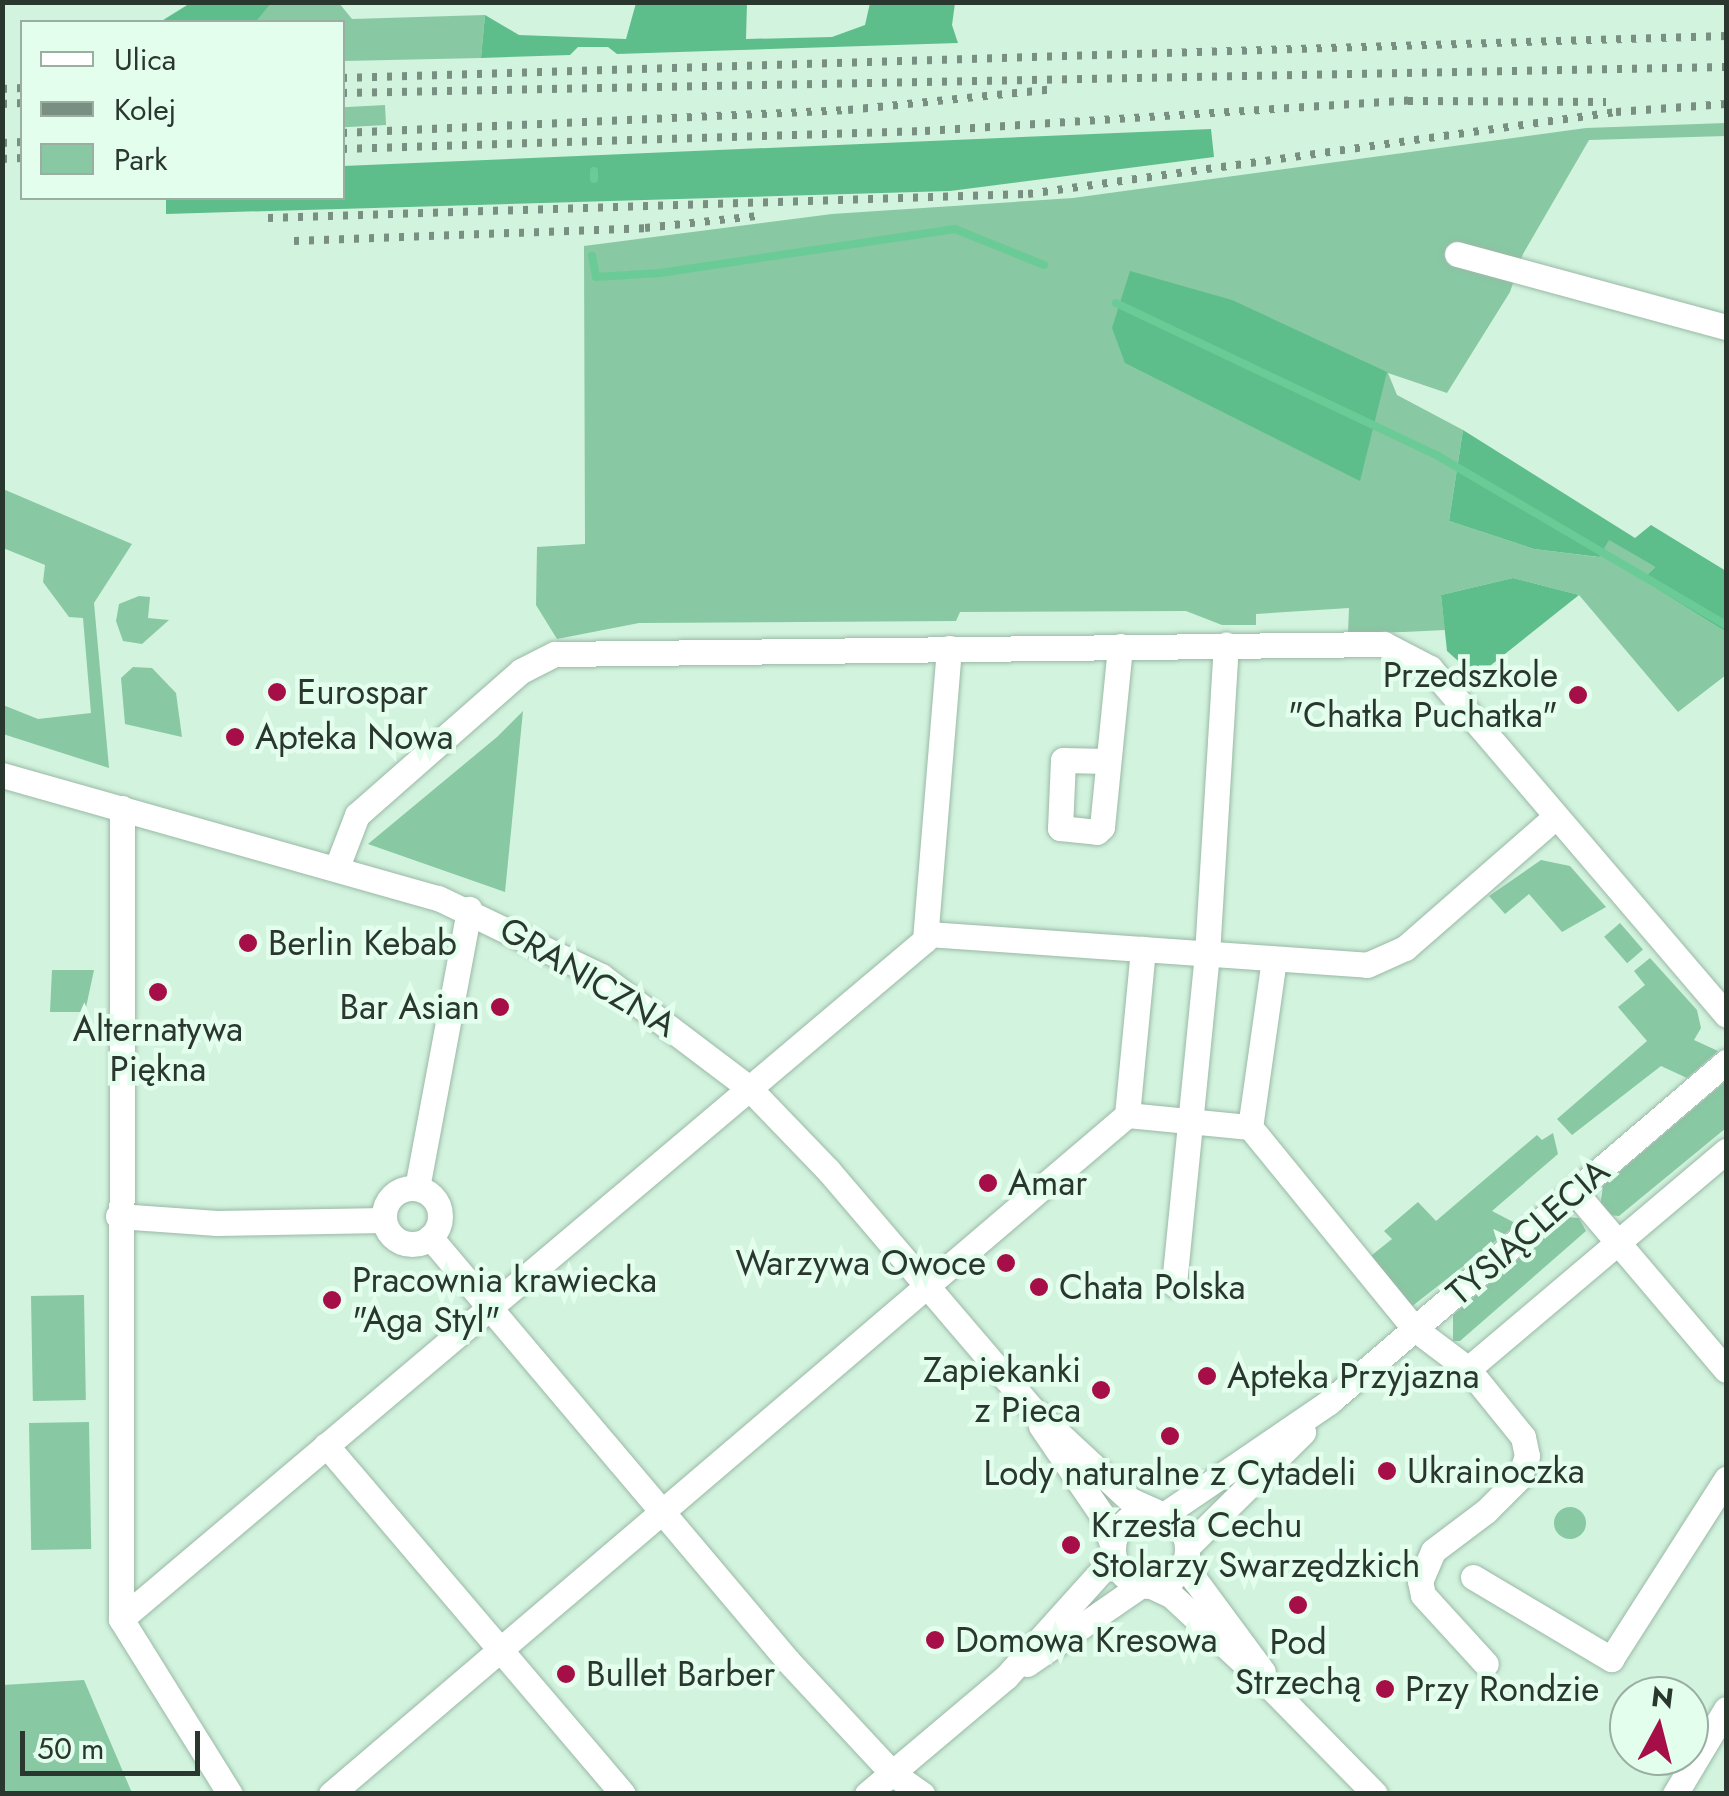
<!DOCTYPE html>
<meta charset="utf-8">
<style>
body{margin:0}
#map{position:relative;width:1729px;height:1796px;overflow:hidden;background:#d2f3de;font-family:Jost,sans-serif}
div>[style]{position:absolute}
.green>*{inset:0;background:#88c8a3;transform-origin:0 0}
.round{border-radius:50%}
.forest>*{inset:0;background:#5ebe8b}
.stream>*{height:8px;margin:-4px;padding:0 4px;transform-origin:4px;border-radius:4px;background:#6bcb97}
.roads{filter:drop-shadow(0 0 2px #9ab9a6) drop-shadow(0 0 2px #9ab9a6)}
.minor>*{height:25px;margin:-12.5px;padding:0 12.5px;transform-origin:12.5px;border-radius:12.5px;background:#fff}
.minor>.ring{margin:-12.5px;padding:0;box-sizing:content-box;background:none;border:25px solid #fff;border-radius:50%}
.rail>*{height:8px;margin-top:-4px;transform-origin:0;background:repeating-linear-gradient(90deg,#788f81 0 5px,transparent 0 15px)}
.dots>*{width:28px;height:28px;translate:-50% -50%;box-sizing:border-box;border:5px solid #e4feee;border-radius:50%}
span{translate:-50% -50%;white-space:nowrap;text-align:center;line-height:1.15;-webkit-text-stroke:9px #e4feee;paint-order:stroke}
.poi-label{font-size:35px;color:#2a372f}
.right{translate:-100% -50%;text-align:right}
.left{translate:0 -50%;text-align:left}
.street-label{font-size:35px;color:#2a372f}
.frame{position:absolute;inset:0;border:5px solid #2a372f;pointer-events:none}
.legend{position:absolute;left:20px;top:20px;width:325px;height:180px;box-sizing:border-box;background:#e4feee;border:2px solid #9aaea2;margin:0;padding:12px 18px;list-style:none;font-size:30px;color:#2a372f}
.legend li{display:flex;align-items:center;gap:20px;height:50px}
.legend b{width:50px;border:2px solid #9aaea2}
.north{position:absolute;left:1609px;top:1676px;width:100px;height:100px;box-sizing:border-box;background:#e4feee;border:2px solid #9aaea2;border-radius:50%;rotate:7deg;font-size:28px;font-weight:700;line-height:40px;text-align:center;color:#2a372f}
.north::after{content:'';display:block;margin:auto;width:35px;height:45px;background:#a50e46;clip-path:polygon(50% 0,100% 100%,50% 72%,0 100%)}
.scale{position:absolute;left:20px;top:1731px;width:180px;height:45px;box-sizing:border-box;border:5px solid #2a372f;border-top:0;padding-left:12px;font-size:30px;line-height:35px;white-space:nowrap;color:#2a372f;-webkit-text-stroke:8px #e4feee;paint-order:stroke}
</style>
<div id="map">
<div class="green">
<div style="clip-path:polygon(271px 2px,339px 3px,352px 19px,485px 15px,481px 58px,343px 61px,342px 22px,256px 22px)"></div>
<div style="left:385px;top:105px;width:20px;height:42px;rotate:87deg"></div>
<div style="clip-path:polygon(1726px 123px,1726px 136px,1589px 140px,1523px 254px,1510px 292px,1447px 393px,1388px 373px,1397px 395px,1463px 430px,1449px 521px,1534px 549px,1598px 557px,1608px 539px,1655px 567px,1642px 580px,1726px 632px,1726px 675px,1678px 712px,1579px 595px,1513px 578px,1441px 595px,1445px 630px,1404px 632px,1348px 633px,1349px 608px,1256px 614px,1256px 625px,1222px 625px,1186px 611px,960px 612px,956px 621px,639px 623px,557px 639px,536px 605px,537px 547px,585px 544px,584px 246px,832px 214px,1073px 198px,1586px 128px)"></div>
<div style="clip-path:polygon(3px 489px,132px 544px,94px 603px,109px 768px,3px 734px,3px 705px,38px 719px,91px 713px,83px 618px,69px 617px,43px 582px,45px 565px,3px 548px)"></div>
<div style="clip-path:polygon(139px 596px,150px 597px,148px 618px,169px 620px,142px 644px,123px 641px,116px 621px,119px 604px)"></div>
<div style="clip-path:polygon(133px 667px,152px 668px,176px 693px,182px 737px,125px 724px,121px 678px)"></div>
<div style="clip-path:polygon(523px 711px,505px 892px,368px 844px,497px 737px)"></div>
<div style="clip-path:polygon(1541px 860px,1570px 866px,1606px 907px,1562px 932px,1529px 894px,1505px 914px,1489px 896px)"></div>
<div style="left:1620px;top:923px;width:35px;height:21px;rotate:49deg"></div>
<div style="clip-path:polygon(1650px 958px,1697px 1010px,1701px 1028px,1694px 1040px,1718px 1051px,1687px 1078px,1661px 1066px,1572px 1135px,1557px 1119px,1647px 1041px,1618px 1007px,1645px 985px,1634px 971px)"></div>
<div style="clip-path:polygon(52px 970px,94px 970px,85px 1012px,50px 1012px)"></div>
<div style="clip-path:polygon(1726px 1081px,1726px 1128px,1619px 1216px,1608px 1215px,1600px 1207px,1603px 1186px)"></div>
<div style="clip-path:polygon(1553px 1133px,1558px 1154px,1492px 1211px,1517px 1224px,1411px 1307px,1367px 1259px,1392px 1239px,1384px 1231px,1418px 1202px,1436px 1221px,1537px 1135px,1542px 1140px)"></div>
<div style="clip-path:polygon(1567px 1217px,1579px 1218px,1586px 1231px,1460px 1341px,1453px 1341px,1453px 1315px)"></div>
<div style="left:84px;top:1295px;width:105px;height:53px;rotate:89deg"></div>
<div style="left:89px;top:1422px;width:127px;height:60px;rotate:89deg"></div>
<div class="round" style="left:1554px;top:1507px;width:32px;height:32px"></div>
<div style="clip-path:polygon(84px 1680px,132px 1793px,3px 1793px,3px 1685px)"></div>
</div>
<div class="forest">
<div style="clip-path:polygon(192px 2px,271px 2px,271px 3px,256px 22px,160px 22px)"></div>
<div style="clip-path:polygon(636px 3px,747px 3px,746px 39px,832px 37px,865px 25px,870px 3px,955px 3px,952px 25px,958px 43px,617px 54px,608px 47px,578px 47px,570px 55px,481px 58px,485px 15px,519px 35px,626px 39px)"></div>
<div style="clip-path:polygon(1211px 129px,1214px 157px,950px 191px,166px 214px,166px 198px,342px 198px,343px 166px)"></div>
<div style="clip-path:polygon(1130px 271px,1232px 300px,1387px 372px,1360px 481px,1125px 363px,1112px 328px)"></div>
<div style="clip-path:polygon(1463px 430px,1635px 538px,1651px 525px,1726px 571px,1726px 632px,1642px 580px,1655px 567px,1609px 540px,1599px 557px,1534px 549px,1449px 521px)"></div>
<div style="clip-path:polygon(1513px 578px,1579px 595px,1476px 677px,1447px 651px,1441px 595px)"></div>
</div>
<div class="stream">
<div style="left:594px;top:179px;width:8px;rotate:-90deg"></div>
<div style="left:592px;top:256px;width:21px;rotate:79deg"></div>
<div style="left:596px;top:277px;width:64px;rotate:-3.6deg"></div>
<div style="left:660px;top:273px;width:298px;rotate:-8.5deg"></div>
<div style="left:955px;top:229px;width:96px;rotate:22deg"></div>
<div style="left:1116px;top:303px;width:357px;rotate:25.4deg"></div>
<div style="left:1438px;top:456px;width:334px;rotate:30.4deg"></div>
</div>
<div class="roads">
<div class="minor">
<div style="left:1457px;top:254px;width:279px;rotate:15.2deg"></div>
<div style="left:1108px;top:761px;width:45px;rotate:-178.7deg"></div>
<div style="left:1063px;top:760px;width:68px;rotate:92.5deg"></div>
<div style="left:1060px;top:828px;width:37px;rotate:6deg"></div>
<div style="left:1097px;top:832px;width:7px;rotate:-45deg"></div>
<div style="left:1102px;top:827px;width:182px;rotate:-84.3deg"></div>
<div style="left:2px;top:775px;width:453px;rotate:15.8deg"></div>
<div style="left:438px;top:898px;width:181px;rotate:25.6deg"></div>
<div style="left:601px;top:976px;width:186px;rotate:37.1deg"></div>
<div style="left:749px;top:1088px;width:114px;rotate:46.1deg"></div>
<div style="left:828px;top:1170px;width:313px;rotate:49.5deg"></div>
<div style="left:1031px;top:1408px;width:135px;rotate:42.9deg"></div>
<div style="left:1130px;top:1500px;width:27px;rotate:24deg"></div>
<div style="left:122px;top:808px;width:811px;rotate:90.07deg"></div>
<div style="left:121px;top:1619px;width:206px;rotate:58.1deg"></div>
<div style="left:337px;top:867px;width:56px;rotate:-69deg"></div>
<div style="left:357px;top:815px;width:218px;rotate:-41.3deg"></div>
<div style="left:521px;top:671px;width:38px;rotate:-27deg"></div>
<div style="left:555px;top:654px;width:829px;rotate:-0.69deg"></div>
<div style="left:1384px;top:644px;width:52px;rotate:27.6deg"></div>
<div style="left:1430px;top:668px;width:456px;rotate:49.5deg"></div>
<div style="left:928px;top:934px;width:440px;rotate:4deg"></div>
<div style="left:1367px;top:965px;width:42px;rotate:-24.1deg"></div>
<div style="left:1405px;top:948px;width:199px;rotate:-41.1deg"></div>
<div style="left:1274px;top:959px;width:170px;rotate:98.1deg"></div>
<div style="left:1250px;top:1127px;width:261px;rotate:50.8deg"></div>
<div style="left:1415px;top:1329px;width:66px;rotate:37deg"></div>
<div style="left:1468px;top:1369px;width:338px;rotate:-40.2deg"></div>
<div style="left:1127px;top:1115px;width:124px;rotate:5.6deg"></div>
<div class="ring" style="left:384px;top:1188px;width:31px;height:31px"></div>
<div style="left:417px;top:1188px;width:284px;rotate:-79.4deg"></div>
<div style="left:1575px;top:1192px;width:233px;rotate:49.7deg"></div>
<div style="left:118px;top:1216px;width:99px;rotate:4deg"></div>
<div style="left:217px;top:1223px;width:167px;rotate:-1deg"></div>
<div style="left:430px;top:1237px;width:555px;rotate:49.82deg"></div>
<div style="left:788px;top:1661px;width:153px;rotate:47.1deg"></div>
<div style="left:892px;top:1773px;width:37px;rotate:35deg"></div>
<div style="left:1174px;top:1284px;width:332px;rotate:-84.3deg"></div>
<div style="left:1207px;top:954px;width:310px;rotate:-86.5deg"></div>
<div style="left:1468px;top:1369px;width:87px;rotate:51deg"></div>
<div style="left:1523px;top:1437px;width:19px;rotate:78deg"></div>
<div style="left:1527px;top:1456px;width:23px;rotate:110deg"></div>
<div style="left:1519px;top:1478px;width:47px;rotate:135deg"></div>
<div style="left:1486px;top:1511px;width:66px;rotate:143deg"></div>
<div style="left:1433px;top:1551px;width:33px;rotate:113deg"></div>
<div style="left:1420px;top:1581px;width:14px;rotate:78deg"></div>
<div style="left:1423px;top:1595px;width:93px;rotate:47.6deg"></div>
<div style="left:1041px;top:1426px;width:108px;rotate:55.6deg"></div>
<div style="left:1102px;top:1515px;width:34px;rotate:71deg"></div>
<div style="left:326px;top:1445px;width:458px;rotate:49.6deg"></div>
<div class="ring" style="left:1113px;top:1512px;width:49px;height:49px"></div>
<div style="left:1165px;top:1514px;width:199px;rotate:-34.3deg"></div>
<div style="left:1329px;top:1402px;width:523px;rotate:-40.58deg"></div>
<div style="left:1188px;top:1546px;width:162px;rotate:-44.7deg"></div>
<div style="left:1187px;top:1556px;width:25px;rotate:72deg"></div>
<div style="left:1195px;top:1580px;width:114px;rotate:53.5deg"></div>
<div style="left:1473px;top:1577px;width:161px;rotate:30.7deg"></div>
<div style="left:1611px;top:1659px;width:214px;rotate:-57.4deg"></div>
<div style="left:1151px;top:1586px;width:23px;rotate:25deg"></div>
<div style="left:1172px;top:1596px;width:135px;rotate:42.9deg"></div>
<div style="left:1271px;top:1688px;width:148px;rotate:45.5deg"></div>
<div style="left:121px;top:1619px;width:1052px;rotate:-40.18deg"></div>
<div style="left:925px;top:940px;width:293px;rotate:-85.3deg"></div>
<div style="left:1027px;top:1664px;width:139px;rotate:-34.7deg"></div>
<div style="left:331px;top:1794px;width:1046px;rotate:-40.46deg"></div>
<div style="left:1127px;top:1115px;width:167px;rotate:-84.5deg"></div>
<div style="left:867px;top:1794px;width:182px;rotate:-40.1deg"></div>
<div style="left:1006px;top:1677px;width:161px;rotate:-48deg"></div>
<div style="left:1675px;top:1794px;width:99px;rotate:-59deg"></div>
</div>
</div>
<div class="rail">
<div style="left:342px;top:78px;width:1385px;rotate:-1.74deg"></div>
<div style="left:2px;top:89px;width:20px;rotate:-3deg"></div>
<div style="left:342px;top:93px;width:1384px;rotate:-1.08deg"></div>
<div style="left:2px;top:104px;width:20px;rotate:-3deg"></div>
<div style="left:342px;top:133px;width:507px;rotate:-2.6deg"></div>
<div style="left:848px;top:110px;width:208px;rotate:-5.8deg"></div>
<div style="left:2px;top:143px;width:20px;rotate:-3deg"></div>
<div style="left:342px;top:149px;width:583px;rotate:-1.77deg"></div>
<div style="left:925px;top:131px;width:484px;rotate:-3.6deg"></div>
<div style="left:1408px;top:101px;width:198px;rotate:0.3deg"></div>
<div style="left:2px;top:159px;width:20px;rotate:-3deg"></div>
<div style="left:268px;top:218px;width:760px;rotate:-1.81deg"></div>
<div style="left:1028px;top:194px;width:594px;rotate:-7.94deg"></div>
<div style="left:1616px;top:112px;width:110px;rotate:-4.2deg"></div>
<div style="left:294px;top:241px;width:351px;rotate:-2.1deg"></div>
<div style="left:645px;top:228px;width:114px;rotate:-6.1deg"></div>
</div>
<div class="dots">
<div style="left:277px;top:692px;background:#a50e46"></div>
<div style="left:1578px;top:695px;background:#a50e46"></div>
<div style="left:235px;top:737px;background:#a50e46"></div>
<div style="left:248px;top:943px;background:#a50e46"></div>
<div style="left:158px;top:992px;background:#a50e46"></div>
<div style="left:500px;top:1007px;background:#a50e46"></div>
<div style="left:988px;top:1183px;background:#a50e46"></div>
<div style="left:1006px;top:1263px;background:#a50e46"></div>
<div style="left:1039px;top:1287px;background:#a50e46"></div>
<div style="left:332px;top:1300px;background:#a50e46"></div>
<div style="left:1207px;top:1376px;background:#a50e46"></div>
<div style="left:1101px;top:1390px;background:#a50e46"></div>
<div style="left:1170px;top:1436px;background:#a50e46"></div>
<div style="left:1387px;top:1471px;background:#a50e46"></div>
<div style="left:1071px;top:1545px;background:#a50e46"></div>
<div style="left:1298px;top:1605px;background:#a50e46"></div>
<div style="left:935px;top:1640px;background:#a50e46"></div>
<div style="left:566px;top:1674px;background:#a50e46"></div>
<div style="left:1385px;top:1689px;background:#a50e46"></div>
</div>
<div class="poi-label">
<span class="right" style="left:1558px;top:695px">Przedszkole<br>"Chatka Puchatka"</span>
<span class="left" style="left:297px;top:692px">Eurospar</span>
<span class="left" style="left:255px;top:737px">Apteka Nowa</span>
<span class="left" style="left:268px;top:943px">Berlin Kebab</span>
<span class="right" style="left:480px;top:1007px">Bar Asian</span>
<span style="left:158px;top:1049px">Alternatywa<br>Piękna</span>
<span class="left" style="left:1008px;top:1183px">Amar</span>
<span class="right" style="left:986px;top:1263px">Warzywa Owoce</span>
<span class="left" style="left:352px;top:1300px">Pracownia krawiecka<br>"Aga Styl"</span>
<span class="left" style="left:1059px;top:1287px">Chata Polska</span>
<span class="right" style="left:1081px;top:1390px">Zapiekanki<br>z Pieca</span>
<span class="left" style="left:1227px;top:1376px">Apteka Przyjazna</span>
<span class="left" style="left:1407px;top:1471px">Ukrainoczka</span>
<span style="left:1170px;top:1473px">Lody naturalne z Cytadeli</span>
<span class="left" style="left:1091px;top:1545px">Krzesła Cechu<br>Stolarzy Swarzędzkich</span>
<span class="left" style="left:955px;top:1640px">Domowa Kresowa</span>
<span style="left:1298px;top:1662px">Pod<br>Strzechą</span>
<span class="left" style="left:586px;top:1674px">Bullet Barber</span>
<span class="left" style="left:1405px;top:1689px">Przy Rondzie</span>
</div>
<div class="street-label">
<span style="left:588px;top:977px;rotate:31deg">GRANICZNA</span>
<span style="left:1528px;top:1232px;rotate:-41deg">TYSIĄCLECIA</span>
</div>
<div class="frame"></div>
<ul class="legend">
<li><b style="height:12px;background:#fff"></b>Ulica</li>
<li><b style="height:12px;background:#788f81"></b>Kolej</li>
<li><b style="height:28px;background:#88c8a3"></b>Park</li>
</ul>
<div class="north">N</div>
<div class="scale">50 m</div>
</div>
